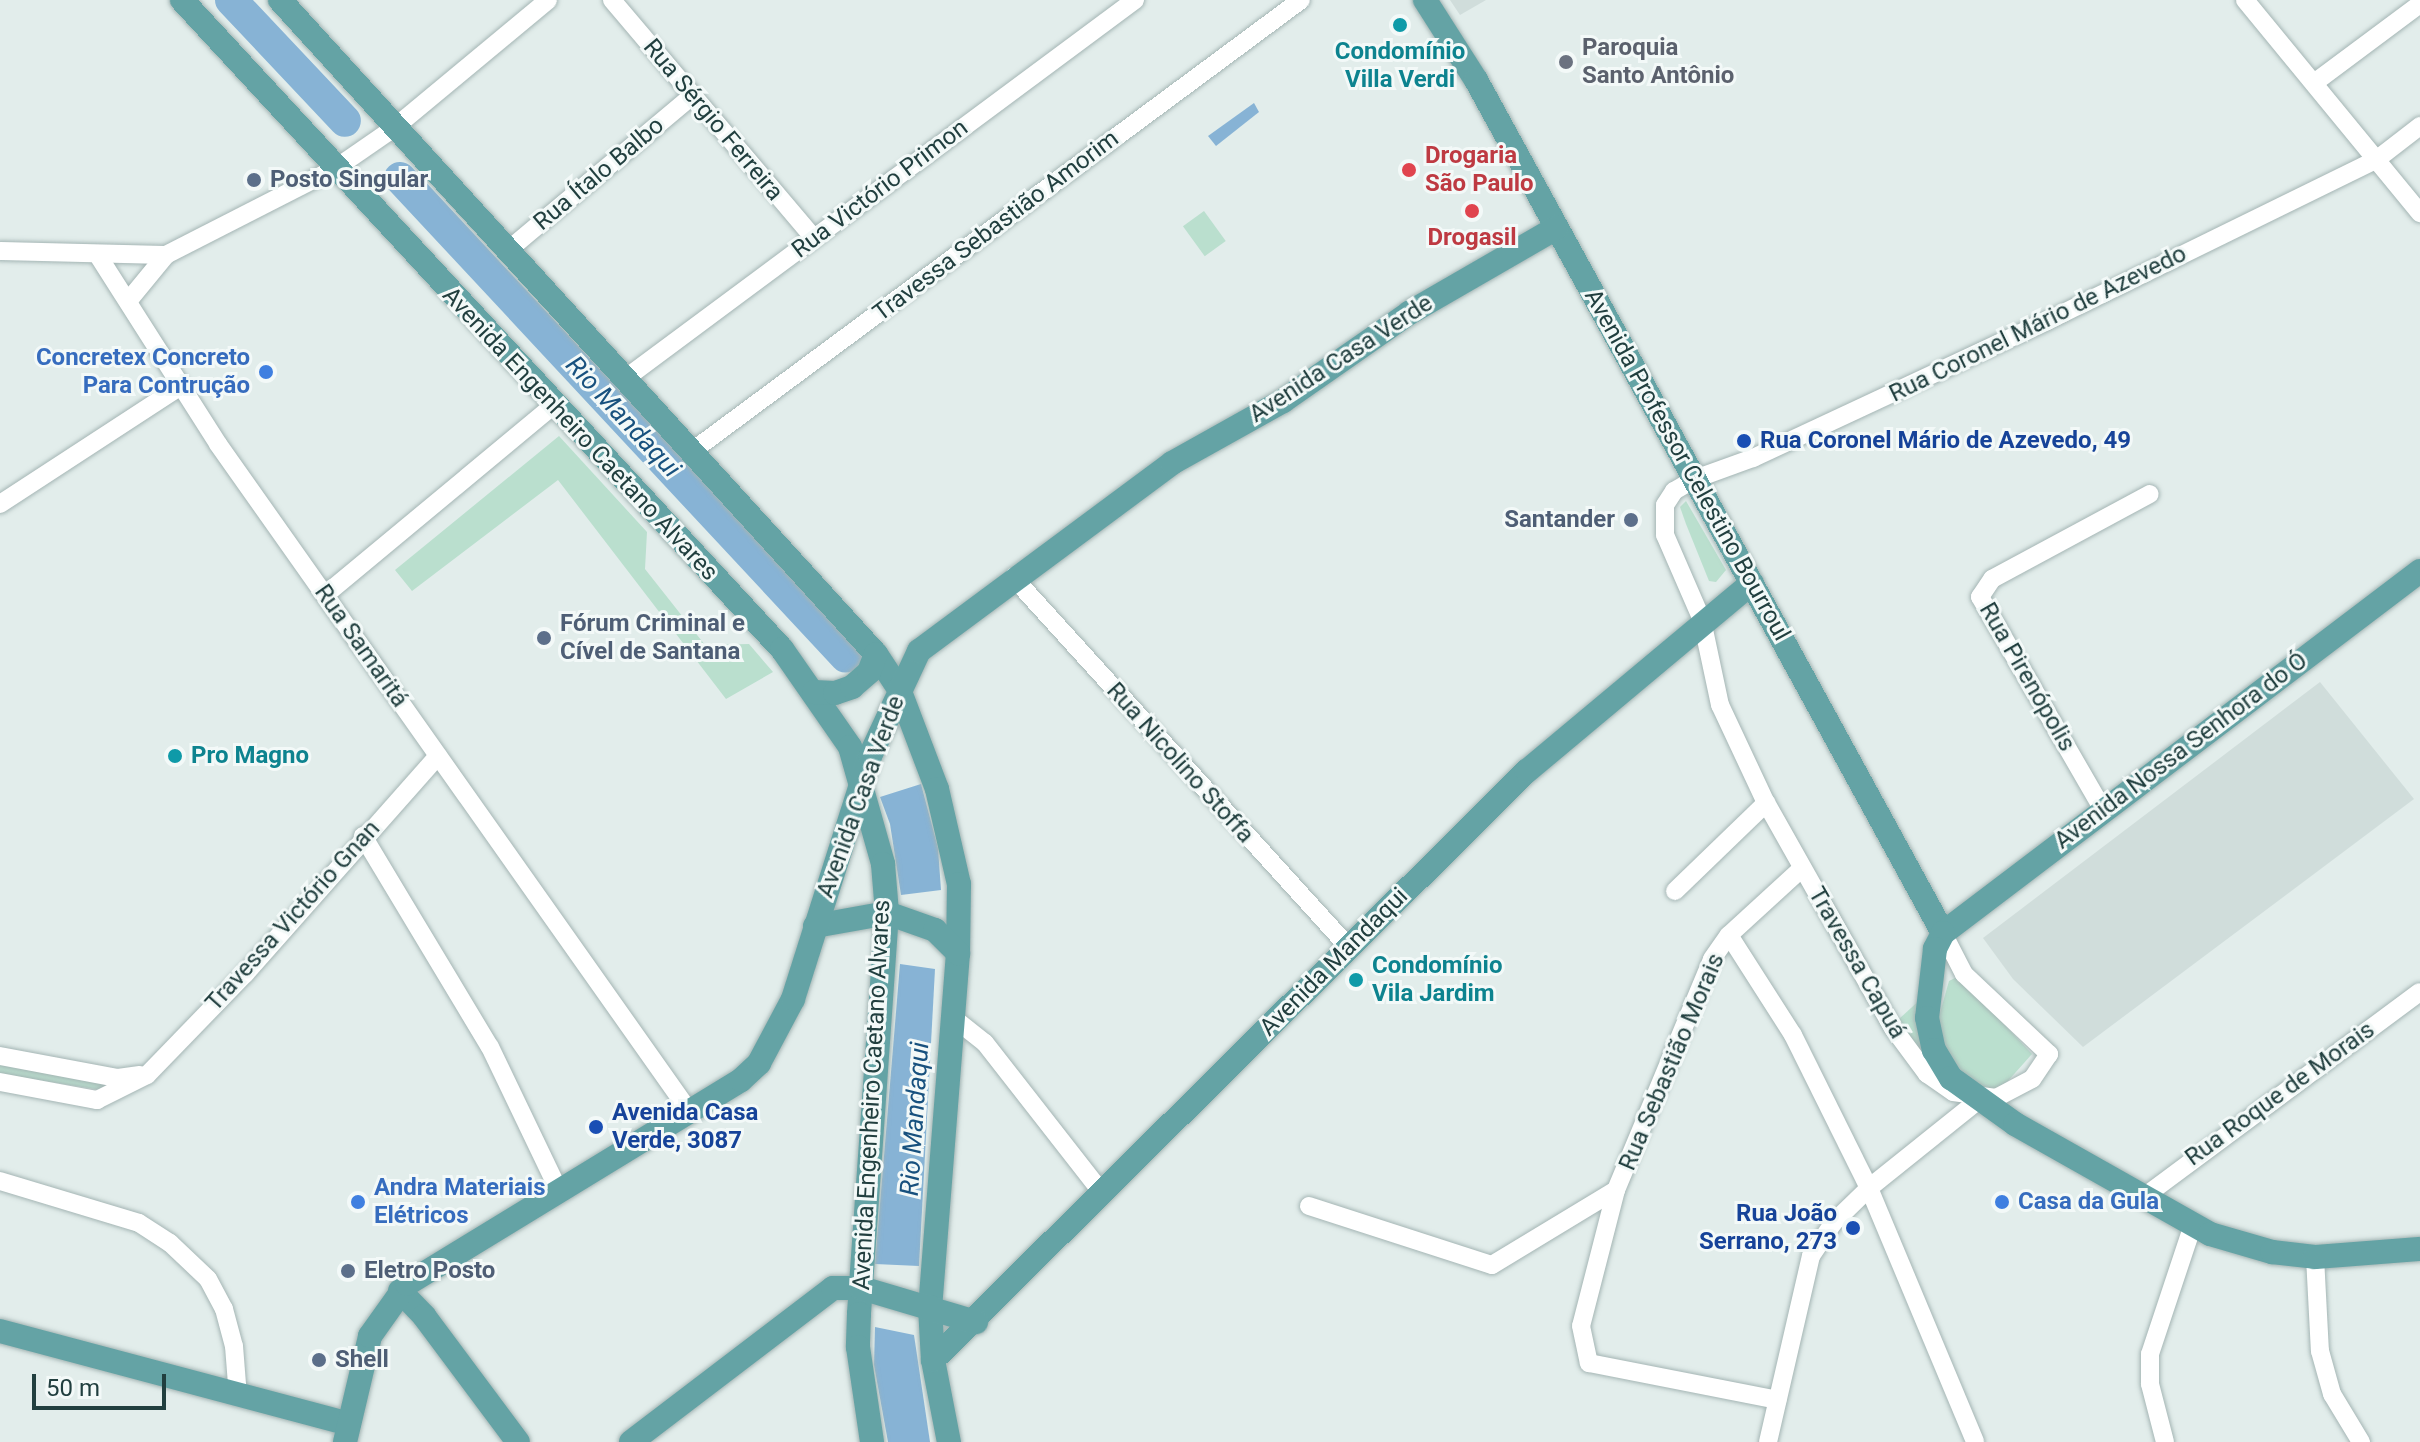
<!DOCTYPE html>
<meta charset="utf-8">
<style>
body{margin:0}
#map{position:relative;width:2420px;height:1442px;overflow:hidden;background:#e2edeb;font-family:Roboto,sans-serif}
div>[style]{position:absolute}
.built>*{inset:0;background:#d0dddb}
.green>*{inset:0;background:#badfce;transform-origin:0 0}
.water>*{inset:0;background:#87b3d5}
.river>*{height:32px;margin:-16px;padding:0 16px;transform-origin:16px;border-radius:16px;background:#87b3d5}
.roads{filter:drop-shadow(0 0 2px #a4b5b4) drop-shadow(0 0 2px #a4b5b4)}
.minor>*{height:18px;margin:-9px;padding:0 9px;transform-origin:9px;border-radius:9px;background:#fff}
.major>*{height:24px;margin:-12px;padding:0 12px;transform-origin:12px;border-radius:12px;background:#64a3a5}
.dots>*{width:22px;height:22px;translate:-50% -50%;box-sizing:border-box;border:4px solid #f3f9f8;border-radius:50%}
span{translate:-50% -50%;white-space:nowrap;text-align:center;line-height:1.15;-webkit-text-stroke:6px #f3f9f8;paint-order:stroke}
.worship-label{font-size:24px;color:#5b616d;font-weight:700}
.left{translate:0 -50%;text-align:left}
.culture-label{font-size:24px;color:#0d838f;font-weight:700}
.street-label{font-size:24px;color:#213f3f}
.health-label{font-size:24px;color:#be3a42;font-weight:700}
.service-label{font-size:24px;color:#4e5e75;font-weight:700}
.right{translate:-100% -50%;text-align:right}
.shop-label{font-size:24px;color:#366cbe;font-weight:700}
.transit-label{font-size:24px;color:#164399;font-weight:700}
.water-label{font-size:26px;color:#18517e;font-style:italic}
.scale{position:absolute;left:32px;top:1374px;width:134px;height:36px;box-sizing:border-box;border:4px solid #213f3f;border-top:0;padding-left:10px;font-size:24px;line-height:28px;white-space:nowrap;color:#213f3f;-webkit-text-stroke:6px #f3f9f8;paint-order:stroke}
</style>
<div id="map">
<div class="built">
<div style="clip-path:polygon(1450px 0,1486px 0,1460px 15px)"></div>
<div style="clip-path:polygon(2320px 682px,2414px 799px,2083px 1047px,2013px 979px,1983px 938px)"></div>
</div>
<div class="green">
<div style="left:1204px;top:211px;width:37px;height:26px;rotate:54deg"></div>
<div style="clip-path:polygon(559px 436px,647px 532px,645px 569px,705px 645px,749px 644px,773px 672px,726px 699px,558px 480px,412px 591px,395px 570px)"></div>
<div style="clip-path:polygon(1686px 501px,1726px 570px,1716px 582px,1709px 581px,1686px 524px,1680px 507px)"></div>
<div style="clip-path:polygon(1959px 976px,2032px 1054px,1999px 1091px,1960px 1081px,1936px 1027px,1949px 981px)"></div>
<div style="clip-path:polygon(1923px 997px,1930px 1073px,1899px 1019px)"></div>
<div style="clip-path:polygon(0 1065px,37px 1068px,117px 1082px,108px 1091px,0 1074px)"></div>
</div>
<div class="water">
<div style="clip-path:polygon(1254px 103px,1259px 112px,1216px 146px,1208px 136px)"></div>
<div style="clip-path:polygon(921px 784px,938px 848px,941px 890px,901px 895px,890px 824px,880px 797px)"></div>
<div style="clip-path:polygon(900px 964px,935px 969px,919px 1266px,875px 1264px)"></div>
<div style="clip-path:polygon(875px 1327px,914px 1335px,930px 1442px,888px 1442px,874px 1365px)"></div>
</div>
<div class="river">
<div style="left:231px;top:0;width:166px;rotate:46.7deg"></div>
<div style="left:400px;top:178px;width:654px;rotate:47.04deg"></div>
</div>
<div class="roads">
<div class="minor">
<div style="left:612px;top:0;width:312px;rotate:49.7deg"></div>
<div style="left:2245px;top:0;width:276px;rotate:50.6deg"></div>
<div style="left:2314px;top:83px;width:132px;rotate:-36.7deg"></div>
<div style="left:0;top:251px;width:166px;rotate:1.4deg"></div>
<div style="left:506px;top:252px;width:241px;rotate:-40deg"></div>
<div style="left:99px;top:257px;width:222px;rotate:57.5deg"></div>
<div style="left:218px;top:444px;width:817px;rotate:54.77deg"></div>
<div style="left:129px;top:300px;width:58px;rotate:-50.6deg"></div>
<div style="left:166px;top:255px;width:191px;rotate:-27.1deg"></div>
<div style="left:336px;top:168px;width:70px;rotate:-34.6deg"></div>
<div style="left:394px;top:128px;width:200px;rotate:-39.7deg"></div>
<div style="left:626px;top:378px;width:634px;rotate:-36.6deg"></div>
<div style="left:691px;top:452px;width:759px;rotate:-36.54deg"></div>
<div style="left:0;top:504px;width:216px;rotate:-33.1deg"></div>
<div style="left:1013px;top:577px;width:500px;rotate:47.8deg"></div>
<div style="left:325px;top:595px;width:298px;rotate:-39.7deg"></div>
<div style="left:2102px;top:808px;width:244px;rotate:-120deg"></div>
<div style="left:1980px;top:597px;width:22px;rotate:-56deg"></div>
<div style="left:1992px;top:579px;width:179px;rotate:-28.3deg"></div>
<div style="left:363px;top:836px;width:246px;rotate:59deg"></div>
<div style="left:490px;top:1047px;width:157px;rotate:64.4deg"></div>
<div style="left:1675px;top:891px;width:127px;rotate:-44deg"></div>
<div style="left:1943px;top:933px;width:46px;rotate:62.9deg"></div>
<div style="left:1964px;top:974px;width:117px;rotate:43.3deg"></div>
<div style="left:2049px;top:1054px;width:30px;rotate:124deg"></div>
<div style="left:2032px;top:1079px;width:41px;rotate:152.2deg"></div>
<div style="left:1996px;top:1098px;width:43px;rotate:-172.1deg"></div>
<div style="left:1953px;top:1092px;width:32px;rotate:-145deg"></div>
<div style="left:1927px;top:1074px;width:57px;rotate:-126.5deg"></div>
<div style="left:1893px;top:1028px;width:258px;rotate:-119.4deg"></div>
<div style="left:1766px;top:803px;width:108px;rotate:-115.1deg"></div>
<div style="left:1720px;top:705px;width:87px;rotate:-102deg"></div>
<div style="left:1702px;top:620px;width:93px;rotate:-113.5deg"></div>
<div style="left:1665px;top:535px;width:30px;rotate:-90deg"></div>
<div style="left:1665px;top:505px;width:17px;rotate:-57deg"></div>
<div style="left:1674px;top:491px;width:24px;rotate:-30deg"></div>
<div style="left:1695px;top:479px;width:62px;rotate:-19.9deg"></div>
<div style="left:1753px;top:458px;width:324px;rotate:-25deg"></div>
<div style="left:2047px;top:321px;width:366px;rotate:-26.1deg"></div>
<div style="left:2376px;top:160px;width:56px;rotate:-37.7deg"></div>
<div style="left:1729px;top:935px;width:119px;rotate:57.4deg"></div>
<div style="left:1793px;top:1035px;width:171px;rotate:63.6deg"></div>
<div style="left:1869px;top:1188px;width:275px;rotate:67.3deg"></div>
<div style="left:951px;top:1016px;width:43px;rotate:38.5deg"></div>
<div style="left:985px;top:1043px;width:190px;rotate:52deg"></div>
<div style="left:0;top:1056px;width:120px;rotate:10.6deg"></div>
<div style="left:118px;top:1078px;width:22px;rotate:-8deg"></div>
<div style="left:0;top:1082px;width:99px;rotate:10.5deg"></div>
<div style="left:97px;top:1100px;width:56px;rotate:-26.6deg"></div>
<div style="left:147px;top:1075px;width:141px;rotate:-45.9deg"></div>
<div style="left:245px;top:974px;width:291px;rotate:-48.5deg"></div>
<div style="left:0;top:1181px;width:145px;rotate:16.8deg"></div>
<div style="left:139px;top:1223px;width:37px;rotate:33deg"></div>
<div style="left:170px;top:1243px;width:52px;rotate:43.5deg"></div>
<div style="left:208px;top:1279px;width:34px;rotate:62deg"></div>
<div style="left:224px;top:1309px;width:38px;rotate:75deg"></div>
<div style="left:234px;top:1346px;width:51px;rotate:85.5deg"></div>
<div style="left:1616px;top:1190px;width:140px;rotate:104.4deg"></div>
<div style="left:1581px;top:1326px;width:38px;rotate:78deg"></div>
<div style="left:1589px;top:1363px;width:192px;rotate:11.1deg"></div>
<div style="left:2141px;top:1199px;width:347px;rotate:-36.6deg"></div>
<div style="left:1309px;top:1206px;width:192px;rotate:17.9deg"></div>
<div style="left:1492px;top:1265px;width:145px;rotate:-31.2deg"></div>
<div style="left:1616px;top:1190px;width:250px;rotate:-67.4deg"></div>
<div style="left:1712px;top:959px;width:29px;rotate:-55deg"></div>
<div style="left:1729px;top:935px;width:99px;rotate:-42.5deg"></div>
<div style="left:2315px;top:1257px;width:94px;rotate:87deg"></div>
<div style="left:2320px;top:1351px;width:45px;rotate:74.4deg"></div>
<div style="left:2332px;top:1394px;width:56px;rotate:58.9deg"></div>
<div style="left:1768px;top:1442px;width:191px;rotate:-77deg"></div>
<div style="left:1811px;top:1256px;width:40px;rotate:-56deg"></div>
<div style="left:1833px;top:1223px;width:50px;rotate:-44.2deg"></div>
<div style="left:1869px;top:1188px;width:142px;rotate:-38.7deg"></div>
<div style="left:2165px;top:1442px;width:60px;rotate:-104.5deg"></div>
<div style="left:2150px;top:1384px;width:30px;rotate:-90deg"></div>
<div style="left:2150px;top:1354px;width:136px;rotate:-71.6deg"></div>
</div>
<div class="major">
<div style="left:182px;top:0;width:884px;rotate:47.25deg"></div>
<div style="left:782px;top:649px;width:119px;rotate:55.2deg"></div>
<div style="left:850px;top:747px;width:122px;rotate:74.2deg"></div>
<div style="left:883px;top:864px;width:49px;rotate:85.3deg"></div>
<div style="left:887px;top:913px;width:402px;rotate:94deg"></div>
<div style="left:859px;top:1314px;width:33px;rotate:92deg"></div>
<div style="left:858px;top:1347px;width:96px;rotate:81.6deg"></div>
<div style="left:280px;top:0;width:885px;rotate:47.66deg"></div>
<div style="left:876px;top:654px;width:42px;rotate:56.7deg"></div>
<div style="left:899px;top:689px;width:107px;rotate:69.2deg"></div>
<div style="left:937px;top:789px;width:98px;rotate:77deg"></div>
<div style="left:959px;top:884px;width:69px;rotate:90.8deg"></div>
<div style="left:958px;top:953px;width:355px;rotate:94.5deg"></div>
<div style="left:930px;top:1307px;width:53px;rotate:86.8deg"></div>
<div style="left:933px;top:1360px;width:84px;rotate:79deg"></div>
<div style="left:1425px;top:0;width:95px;rotate:57.5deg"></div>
<div style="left:1476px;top:80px;width:972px;rotate:61.3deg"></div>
<div style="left:2420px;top:571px;width:599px;rotate:142.8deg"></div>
<div style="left:1943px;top:933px;width:18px;rotate:117deg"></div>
<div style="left:1935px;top:949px;width:69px;rotate:96.6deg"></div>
<div style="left:1927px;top:1018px;width:33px;rotate:78deg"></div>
<div style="left:1934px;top:1050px;width:33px;rotate:59deg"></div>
<div style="left:1951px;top:1078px;width:79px;rotate:35.7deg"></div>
<div style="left:2015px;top:1124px;width:224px;rotate:29.4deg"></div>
<div style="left:2210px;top:1234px;width:65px;rotate:16.2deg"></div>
<div style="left:2272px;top:1252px;width:43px;rotate:6.6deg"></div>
<div style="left:2315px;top:1257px;width:105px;rotate:-4.4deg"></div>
<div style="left:814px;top:692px;width:21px;rotate:3deg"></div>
<div style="left:835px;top:693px;width:18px;rotate:-19deg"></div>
<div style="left:852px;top:687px;width:23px;rotate:-41deg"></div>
<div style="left:869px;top:672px;width:19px;rotate:-69deg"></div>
<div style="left:815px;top:926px;width:73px;rotate:-10.2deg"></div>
<div style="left:887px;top:913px;width:51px;rotate:19.5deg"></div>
<div style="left:935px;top:930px;width:33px;rotate:45deg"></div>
<div style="left:400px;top:1291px;width:35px;rotate:46deg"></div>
<div style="left:424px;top:1316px;width:157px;rotate:53.3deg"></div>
<div style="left:0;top:1331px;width:361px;rotate:14.9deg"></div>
<div style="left:933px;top:1360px;width:837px;rotate:-44.76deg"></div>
<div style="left:1527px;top:771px;width:293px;rotate:-39.9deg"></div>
<div style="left:345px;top:1442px;width:109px;rotate:-76.7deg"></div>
<div style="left:370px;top:1336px;width:64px;rotate:-54.6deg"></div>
<div style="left:407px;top:1284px;width:391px;rotate:-31.4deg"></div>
<div style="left:741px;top:1080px;width:25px;rotate:-43deg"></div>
<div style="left:759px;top:1063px;width:72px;rotate:-62deg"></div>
<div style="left:793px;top:999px;width:255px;rotate:-72.4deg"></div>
<div style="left:870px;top:756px;width:116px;rotate:-65deg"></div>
<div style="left:919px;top:651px;width:315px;rotate:-36.6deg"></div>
<div style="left:1172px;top:463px;width:127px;rotate:-29.2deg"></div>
<div style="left:1283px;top:401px;width:154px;rotate:-34.9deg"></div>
<div style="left:1409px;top:313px;width:170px;rotate:-30deg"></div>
<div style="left:631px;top:1442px;width:254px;rotate:-37.3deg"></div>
<div style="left:833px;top:1288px;width:28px"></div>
<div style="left:861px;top:1288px;width:120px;rotate:16.5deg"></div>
</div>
</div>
<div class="dots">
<div style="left:1400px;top:25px;background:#0f9aa8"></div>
<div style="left:1566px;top:62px;background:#6b7280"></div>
<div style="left:1409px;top:170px;background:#e0444e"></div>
<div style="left:254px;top:180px;background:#5c6f8a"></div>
<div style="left:1472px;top:211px;background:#e0444e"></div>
<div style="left:266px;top:372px;background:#3f7fe0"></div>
<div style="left:1744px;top:441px;background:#1a4fb4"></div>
<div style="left:1631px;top:520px;background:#5c6f8a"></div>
<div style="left:544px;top:638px;background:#5c6f8a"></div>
<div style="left:175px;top:756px;background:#0f9aa8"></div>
<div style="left:1356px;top:980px;background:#0f9aa8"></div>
<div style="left:596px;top:1127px;background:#1a4fb4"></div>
<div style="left:358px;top:1202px;background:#3f7fe0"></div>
<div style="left:2002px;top:1202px;background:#3f7fe0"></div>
<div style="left:1853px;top:1228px;background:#1a4fb4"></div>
<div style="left:348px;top:1271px;background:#5c6f8a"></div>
<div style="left:319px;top:1360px;background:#5c6f8a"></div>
</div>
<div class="worship-label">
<span class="left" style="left:1582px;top:62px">Paroquia<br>Santo Antônio</span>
</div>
<div class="culture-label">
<span style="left:1400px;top:66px">Condomínio<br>Villa Verdi</span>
<span class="left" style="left:191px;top:756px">Pro Magno</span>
<span class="left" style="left:1372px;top:980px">Condomínio<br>Vila Jardim</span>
</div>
<div class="street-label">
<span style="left:713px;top:120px;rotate:50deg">Rua Sérgio Ferreira</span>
<span style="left:599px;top:174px;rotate:-40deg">Rua Ítalo Balbo</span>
<span style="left:880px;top:189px;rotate:-37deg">Rua Victório Primon</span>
<span style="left:996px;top:226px;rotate:-37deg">Travessa Sebastião Amorim</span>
<span style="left:2038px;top:324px;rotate:-26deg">Rua Coronel Mário de Azevedo</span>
<span style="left:1341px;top:359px;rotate:-33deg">Avenida Casa Verde</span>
<span style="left:580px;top:434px;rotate:47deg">Avenida Engenheiro Caetano Alvares</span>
<span style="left:1687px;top:465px;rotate:61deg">Avenida Professor Celestino Bourroul</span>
<span style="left:361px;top:646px;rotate:55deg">Rua Samaritá</span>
<span style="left:2027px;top:677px;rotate:60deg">Rua Pirenópolis</span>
<span style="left:2181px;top:751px;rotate:-37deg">Avenida Nossa Senhora do Ó</span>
<span style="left:1180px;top:763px;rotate:48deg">Rua Nicolino Stoffa</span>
<span style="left:861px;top:797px;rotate:-70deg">Avenida Casa Verde</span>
<span style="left:293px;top:916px;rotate:-48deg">Travessa Victório Gnan</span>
<span style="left:1334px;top:962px;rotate:-45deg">Avenida Mandaqui</span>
<span style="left:1857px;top:963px;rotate:60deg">Travessa Capuá</span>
<span style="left:1672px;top:1062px;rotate:-67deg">Rua Sebastião Morais</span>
<span style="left:2280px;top:1094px;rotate:-36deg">Rua Roque de Morais</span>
<span style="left:872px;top:1095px;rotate:-87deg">Avenida Engenheiro Caetano Alvares</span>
</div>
<div class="health-label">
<span class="left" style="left:1425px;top:170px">Drogaria<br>São Paulo</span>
<span style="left:1472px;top:238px">Drogasil</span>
</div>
<div class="service-label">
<span class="left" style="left:270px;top:180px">Posto Singular</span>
<span class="right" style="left:1615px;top:520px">Santander</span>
<span class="left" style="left:560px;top:638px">Fórum Criminal e<br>Cível de Santana</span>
<span class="left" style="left:364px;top:1271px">Eletro Posto</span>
<span class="left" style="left:335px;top:1360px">Shell</span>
</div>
<div class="shop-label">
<span class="right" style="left:250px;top:372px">Concretex Concreto<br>Para Contrução</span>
<span class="left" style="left:374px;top:1202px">Andra Materiais<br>Elétricos</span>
<span class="left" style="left:2018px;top:1202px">Casa da Gula</span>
</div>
<div class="transit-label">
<span class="left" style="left:1760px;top:441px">Rua Coronel Mário de Azevedo, 49</span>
<span class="left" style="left:612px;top:1127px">Avenida Casa<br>Verde, 3087</span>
<span class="right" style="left:1837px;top:1228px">Rua João<br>Serrano, 273</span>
</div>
<div class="water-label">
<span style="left:623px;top:417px;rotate:47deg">Rio Mandaqui</span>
<span style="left:915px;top:1119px;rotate:-86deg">Rio Mandaqui</span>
</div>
<div class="scale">50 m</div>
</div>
